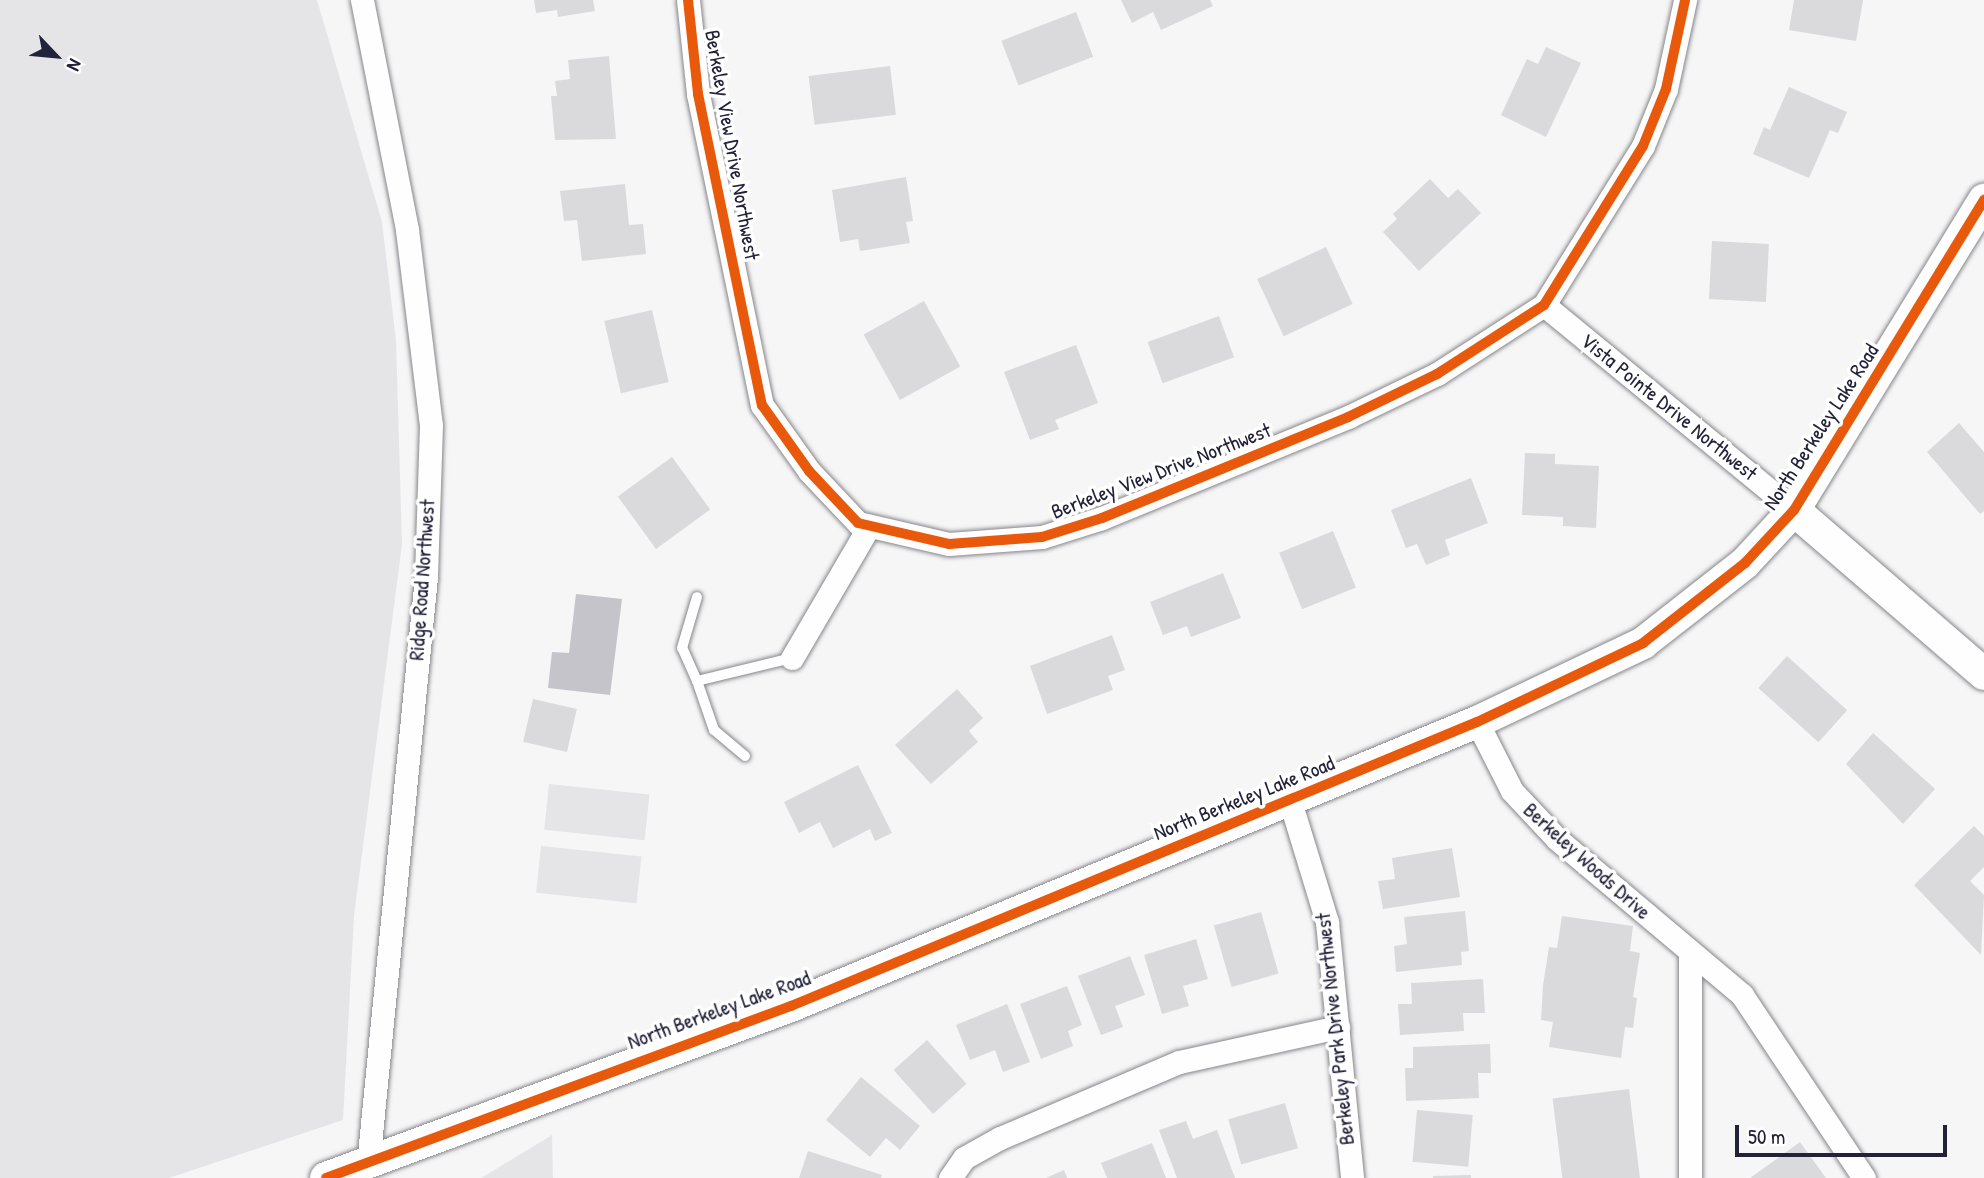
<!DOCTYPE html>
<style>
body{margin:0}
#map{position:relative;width:1984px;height:1178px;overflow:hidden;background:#f6f6f7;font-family:"Patrick Hand",sans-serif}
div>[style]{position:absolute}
.built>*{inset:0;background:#e5e5e8;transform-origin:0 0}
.water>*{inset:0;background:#c4c4ca}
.building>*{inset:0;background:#dadadd;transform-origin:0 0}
.roads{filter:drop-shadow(0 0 2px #86868b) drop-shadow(0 0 2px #86868b)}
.lane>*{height:10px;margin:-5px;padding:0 5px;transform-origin:5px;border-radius:5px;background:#fefefe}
.street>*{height:23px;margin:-11.5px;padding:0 11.5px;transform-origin:11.5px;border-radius:11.5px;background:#fefefe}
.secondary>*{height:32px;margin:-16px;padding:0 16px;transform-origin:16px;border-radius:16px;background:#fefefe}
.cycleway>*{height:10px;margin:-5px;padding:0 5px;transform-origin:5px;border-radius:5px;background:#e8590c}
span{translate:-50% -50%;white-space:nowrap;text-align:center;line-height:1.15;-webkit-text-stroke:7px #fff;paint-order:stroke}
.street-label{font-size:21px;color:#22223b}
.north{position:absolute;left:21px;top:21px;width:70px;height:70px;-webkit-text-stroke:5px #fff;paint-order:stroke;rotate:116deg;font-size:19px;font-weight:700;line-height:28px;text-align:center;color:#22223b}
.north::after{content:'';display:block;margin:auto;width:24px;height:32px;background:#22223b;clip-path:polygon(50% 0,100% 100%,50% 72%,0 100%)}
.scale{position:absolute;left:1735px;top:1125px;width:212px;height:32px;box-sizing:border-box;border:4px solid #22223b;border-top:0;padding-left:9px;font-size:21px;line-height:24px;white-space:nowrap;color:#22223b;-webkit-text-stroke:5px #fff;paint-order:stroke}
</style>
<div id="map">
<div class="built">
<div style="clip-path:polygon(0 0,317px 0,382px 222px,396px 341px,402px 544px,354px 916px,343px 1120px,169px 1178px,0 1178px)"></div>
<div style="left:549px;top:784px;width:101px;height:46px;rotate:6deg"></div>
<div style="left:541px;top:846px;width:101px;height:47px;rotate:6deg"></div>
<div style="clip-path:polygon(552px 1135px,553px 1178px,481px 1178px)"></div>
</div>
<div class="water">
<div style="clip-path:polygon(576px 594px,622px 599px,610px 695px,548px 688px,552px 652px,569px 653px)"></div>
</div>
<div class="building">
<div style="clip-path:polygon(534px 0,593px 0,595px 11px,558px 17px,557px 10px,536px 13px)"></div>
<div style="clip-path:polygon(1121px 0,1210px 0,1213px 6px,1161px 30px,1153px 12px,1132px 23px)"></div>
<div style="clip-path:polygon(1794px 0,1863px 0,1856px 41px,1789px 30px)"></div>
<div style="left:1076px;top:12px;width:48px;height:80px;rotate:69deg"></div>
<div style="clip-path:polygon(1546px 47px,1581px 63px,1546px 137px,1501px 115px,1527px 59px,1538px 64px)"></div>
<div style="clip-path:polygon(609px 56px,616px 139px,555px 140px,551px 96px,557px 96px,555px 81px,570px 79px,568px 60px)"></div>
<div style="left:890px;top:66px;width:49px;height:82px;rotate:83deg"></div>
<div style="clip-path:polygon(1789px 87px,1847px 112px,1838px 133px,1830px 130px,1809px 178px,1753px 154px,1764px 127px,1770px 130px)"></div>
<div style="clip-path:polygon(906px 177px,913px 221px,906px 222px,910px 243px,860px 251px,858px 239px,840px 242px,832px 190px)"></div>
<div style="clip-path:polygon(1430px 179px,1448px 198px,1458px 189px,1481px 213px,1419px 271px,1383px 232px,1397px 219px,1393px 214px)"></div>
<div style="clip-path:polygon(625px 184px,629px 225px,643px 224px,646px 254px,582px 261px,577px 220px,564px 221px,560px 191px)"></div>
<div style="left:1712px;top:241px;width:57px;height:58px;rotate:3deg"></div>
<div style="left:1326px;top:247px;width:63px;height:76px;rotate:65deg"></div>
<div style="left:924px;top:301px;width:75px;height:69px;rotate:61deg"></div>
<div style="left:652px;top:310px;width:74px;height:49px;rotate:77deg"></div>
<div style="left:1219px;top:316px;width:44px;height:76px;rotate:70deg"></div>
<div style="clip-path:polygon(1076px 345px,1098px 403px,1055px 420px,1059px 429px,1030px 440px,1004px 372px)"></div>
<div style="clip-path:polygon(1959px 423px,1984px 452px,1984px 511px,1980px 514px,1927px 452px)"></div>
<div style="clip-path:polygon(1525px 453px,1555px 454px,1555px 464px,1599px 466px,1596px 528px,1563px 526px,1563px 517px,1522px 515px)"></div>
<div style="left:672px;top:457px;width:65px;height:67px;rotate:54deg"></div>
<div style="clip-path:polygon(1471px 478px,1488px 523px,1445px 540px,1450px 555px,1426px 565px,1417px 544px,1406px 548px,1391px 510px)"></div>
<div style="left:1333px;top:531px;width:61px;height:58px;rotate:68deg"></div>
<div style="clip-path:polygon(1223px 573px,1241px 618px,1191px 637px,1187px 626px,1163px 635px,1150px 602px)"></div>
<div style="clip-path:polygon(1112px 635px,1125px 670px,1108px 676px,1113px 690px,1047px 714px,1030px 666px)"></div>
<div style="left:1787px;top:656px;width:81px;height:43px;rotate:42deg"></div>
<div style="clip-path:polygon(957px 689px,983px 718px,969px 731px,978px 742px,931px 784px,895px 745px)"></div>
<div style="left:533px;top:699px;width:45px;height:44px;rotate:13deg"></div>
<div style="clip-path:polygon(1873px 733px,1935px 789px,1903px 824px,1846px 764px)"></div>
<div style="clip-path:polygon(858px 765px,892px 833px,875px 841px,870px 829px,833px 848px,820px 822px,799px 833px,784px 802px)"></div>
<div style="clip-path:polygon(1974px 826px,1984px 836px,1984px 867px,1970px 881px,1984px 895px,1981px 955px,1914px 885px)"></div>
<div style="clip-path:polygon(1452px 848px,1460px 897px,1383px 909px,1378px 881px,1395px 879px,1392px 858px)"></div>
<div style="clip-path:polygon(1465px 911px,1469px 951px,1461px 952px,1462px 965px,1396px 972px,1394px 946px,1407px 944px,1404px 917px)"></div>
<div style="left:1261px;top:912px;width:64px;height:49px;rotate:74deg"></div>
<div style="clip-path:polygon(1562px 916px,1633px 926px,1630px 951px,1640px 953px,1633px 997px,1637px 998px,1633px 1028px,1625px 1027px,1621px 1058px,1549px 1047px,1553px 1022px,1541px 1020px,1543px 985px,1549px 947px,1557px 948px)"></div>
<div style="clip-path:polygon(1196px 939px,1208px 979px,1183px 986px,1189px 1006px,1162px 1014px,1144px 955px)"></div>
<div style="clip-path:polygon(1130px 956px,1145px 995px,1115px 1006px,1123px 1027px,1101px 1035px,1078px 976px)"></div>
<div style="clip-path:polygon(1483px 979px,1485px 1013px,1463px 1013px,1464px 1031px,1400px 1035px,1398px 1004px,1412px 1004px,1411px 983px)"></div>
<div style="clip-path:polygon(1067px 986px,1082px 1025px,1068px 1031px,1073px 1046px,1041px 1059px,1020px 1004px)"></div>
<div style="clip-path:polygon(1007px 1004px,1030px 1062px,1003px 1072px,995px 1050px,970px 1060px,956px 1025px)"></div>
<div style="left:927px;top:1040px;width:59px;height:45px;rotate:48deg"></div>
<div style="clip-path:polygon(1490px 1044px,1491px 1073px,1478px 1073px,1479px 1098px,1406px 1101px,1405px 1068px,1413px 1068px,1413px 1047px)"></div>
<div style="clip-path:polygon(861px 1077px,920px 1126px,900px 1150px,886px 1138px,870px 1157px,826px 1120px)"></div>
<div style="left:1629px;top:1089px;width:90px;height:77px;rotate:83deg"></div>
<div style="left:1285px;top:1103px;width:47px;height:59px;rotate:74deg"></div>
<div style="left:1417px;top:1110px;width:56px;height:52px;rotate:5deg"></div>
<div style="clip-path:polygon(1186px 1121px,1193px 1139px,1217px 1130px,1235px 1178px,1177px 1178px,1159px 1130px)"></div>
<div style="clip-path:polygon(1800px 1142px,1826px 1178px,1750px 1178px)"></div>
<div style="clip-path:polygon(1152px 1143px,1166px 1178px,1107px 1178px,1101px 1163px)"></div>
<div style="clip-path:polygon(808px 1151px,882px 1175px,881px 1178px,799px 1178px)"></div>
<div style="clip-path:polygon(1064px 1170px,1067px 1178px,1046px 1178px)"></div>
<div style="clip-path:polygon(1471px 1175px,1471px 1178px,1433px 1178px,1433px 1176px)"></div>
</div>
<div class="roads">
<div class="lane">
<div style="left:697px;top:681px;width:36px;rotate:-114deg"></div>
<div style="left:682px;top:648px;width:53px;rotate:-73.6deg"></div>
<div style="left:745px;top:756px;width:40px;rotate:-140deg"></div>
<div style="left:714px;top:730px;width:52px;rotate:-109.1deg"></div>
<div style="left:697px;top:681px;width:98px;rotate:-13.6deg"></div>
</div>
<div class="street">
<div style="left:362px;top:0;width:234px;rotate:78.9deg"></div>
<div style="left:407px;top:230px;width:196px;rotate:83deg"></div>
<div style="left:431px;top:425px;width:152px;rotate:91.9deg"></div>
<div style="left:426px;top:577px;width:590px;rotate:95.64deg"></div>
<div style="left:688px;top:0;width:95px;rotate:83.9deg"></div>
<div style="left:698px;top:94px;width:318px;rotate:78.4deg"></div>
<div style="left:762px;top:405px;width:81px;rotate:54.5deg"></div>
<div style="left:809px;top:471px;width:71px;rotate:46.7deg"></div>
<div style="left:858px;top:523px;width:93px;rotate:13deg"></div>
<div style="left:949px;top:544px;width:93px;rotate:-4.3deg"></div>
<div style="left:1042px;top:537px;width:63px;rotate:-17.6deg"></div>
<div style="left:1102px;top:518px;width:266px;rotate:-22.3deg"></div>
<div style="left:1348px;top:417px;width:99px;rotate:-25.8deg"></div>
<div style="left:1437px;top:374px;width:127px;rotate:-32.8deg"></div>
<div style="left:1544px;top:305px;width:187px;rotate:-58.1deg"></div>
<div style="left:1643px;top:146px;width:61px;rotate:-68deg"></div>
<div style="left:1666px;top:89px;width:91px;rotate:-77.9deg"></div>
<div style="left:1544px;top:305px;width:323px;rotate:39.4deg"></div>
<div style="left:792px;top:658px;width:153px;rotate:-59.7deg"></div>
<div style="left:1477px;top:722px;width:77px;rotate:63.1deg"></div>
<div style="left:1512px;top:791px;width:66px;rotate:46.8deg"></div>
<div style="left:1557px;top:839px;width:242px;rotate:40.1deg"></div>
<div style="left:1742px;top:995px;width:220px;rotate:56.3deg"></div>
<div style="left:1290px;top:801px;width:127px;rotate:73deg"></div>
<div style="left:1327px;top:922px;width:257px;rotate:84.4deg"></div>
<div style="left:950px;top:1178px;width:24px;rotate:-55deg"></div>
<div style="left:964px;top:1158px;width:41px;rotate:-29.1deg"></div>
<div style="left:1000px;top:1138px;width:194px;rotate:-23deg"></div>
<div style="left:1179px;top:1062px;width:163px;rotate:-12.4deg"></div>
<div style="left:1690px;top:1178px;width:225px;rotate:-90deg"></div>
</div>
<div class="secondary">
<div style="left:1794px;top:510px;width:251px;rotate:40.8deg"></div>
<div style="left:326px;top:1178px;width:496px;rotate:-20.3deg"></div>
<div style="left:791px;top:1006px;width:742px;rotate:-22.49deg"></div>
<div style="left:1477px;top:722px;width:184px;rotate:-25.4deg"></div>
<div style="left:1643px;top:643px;width:130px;rotate:-38.1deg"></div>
<div style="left:1745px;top:563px;width:72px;rotate:-47.2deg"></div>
<div style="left:1794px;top:510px;width:364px;rotate:-58.5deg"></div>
</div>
</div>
<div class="cycleway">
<div style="left:688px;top:0;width:95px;rotate:83.9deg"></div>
<div style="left:698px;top:94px;width:318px;rotate:78.4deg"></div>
<div style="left:762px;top:405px;width:81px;rotate:54.5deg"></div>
<div style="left:809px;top:471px;width:71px;rotate:46.7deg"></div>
<div style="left:858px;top:523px;width:93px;rotate:13deg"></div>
<div style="left:949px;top:544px;width:93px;rotate:-4.3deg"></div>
<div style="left:1042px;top:537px;width:63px;rotate:-17.6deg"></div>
<div style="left:1102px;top:518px;width:266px;rotate:-22.3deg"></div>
<div style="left:1348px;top:417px;width:99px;rotate:-25.8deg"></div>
<div style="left:1437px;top:374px;width:127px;rotate:-32.8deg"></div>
<div style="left:1544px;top:305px;width:187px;rotate:-58.1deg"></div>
<div style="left:1643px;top:146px;width:61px;rotate:-68deg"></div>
<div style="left:1666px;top:89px;width:91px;rotate:-77.9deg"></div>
<div style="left:326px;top:1178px;width:496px;rotate:-20.3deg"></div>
<div style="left:791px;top:1006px;width:742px;rotate:-22.49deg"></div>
<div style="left:1477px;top:722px;width:184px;rotate:-25.4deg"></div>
<div style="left:1643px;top:643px;width:130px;rotate:-38.1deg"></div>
<div style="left:1745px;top:563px;width:72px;rotate:-47.2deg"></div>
<div style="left:1794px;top:510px;width:364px;rotate:-58.5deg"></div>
</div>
<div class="street-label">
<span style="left:732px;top:145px;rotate:80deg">Berkeley View Drive Northwest</span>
<span style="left:1669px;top:407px;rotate:39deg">Vista Pointe Drive Northwest</span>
<span style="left:1821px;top:427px;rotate:-57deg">North Berkeley Lake Road</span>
<span style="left:1161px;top:471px;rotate:-21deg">Berkeley View Drive Northwest</span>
<span style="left:422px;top:580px;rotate:-86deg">Ridge Road Northwest</span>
<span style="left:1244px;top:798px;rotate:-22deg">North Berkeley Lake Road</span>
<span style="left:1587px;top:861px;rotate:42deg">Berkeley Woods Drive</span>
<span style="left:719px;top:1010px;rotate:-20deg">North Berkeley Lake Road</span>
<span style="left:1335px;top:1029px;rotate:-96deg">Berkeley Park Drive Northwest</span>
</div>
<div class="north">N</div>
<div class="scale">50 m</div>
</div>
